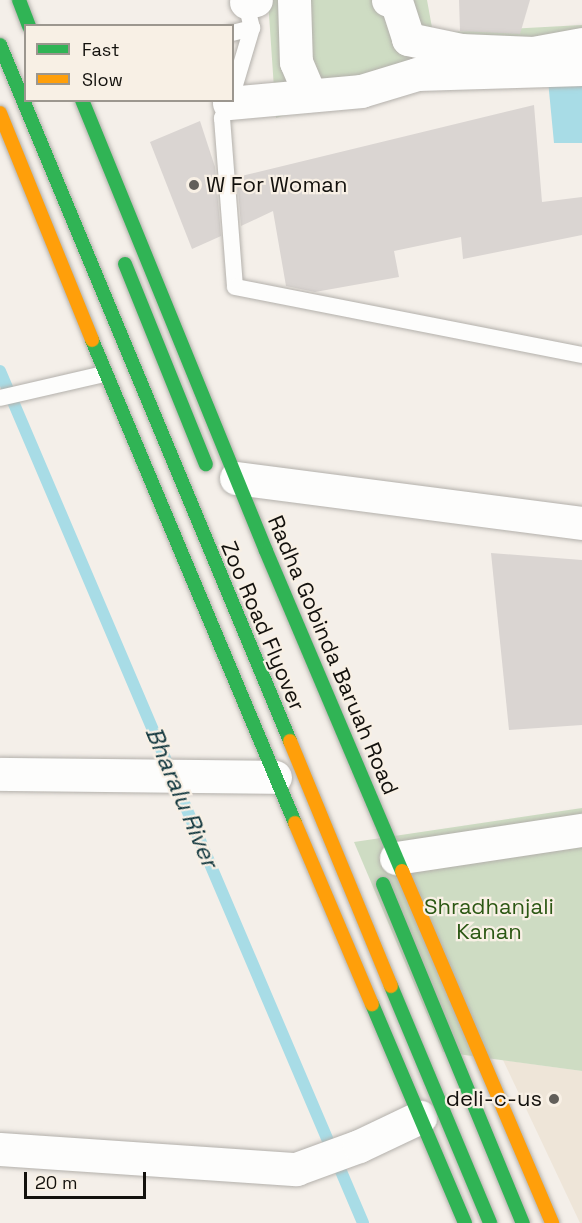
<!DOCTYPE html>
<style>
body{margin:0}
#map{position:relative;width:582px;height:1223px;overflow:hidden;background:#f4efe9;font-family:"Space Grotesk",sans-serif}
div>[style]{position:absolute}
.built>*{inset:0;background:#eee5d8}
.green>*{inset:0;background:#cedcc3}
.water>*{inset:0;background:#a8dce6}
.stream>*{height:12px;margin:-6px;padding:0 6px;transform-origin:6px;border-radius:6px;background:#a8dce6}
.building>*{inset:0;background:#dad5d2}
.roads{filter:drop-shadow(0 0 2px #b3b0ab) drop-shadow(0 0 2px #b3b0ab)}
.lane>*{height:16px;margin:-8px;padding:0 8px;transform-origin:8px;border-radius:8px;background:#fdfdfc}
.street>*{height:33px;margin:-16.5px;padding:0 16.5px;transform-origin:16.5px;border-radius:16.5px;background:#fdfdfc}
.fast>*{height:14px;margin:-7px;padding:0 7px;transform-origin:7px;border-radius:7px;background:#30b455}
.slow>*{height:14px;margin:-7px;padding:0 7px;transform-origin:7px;border-radius:7px;background:#ff9f0a}
.bridges{filter:drop-shadow(0 0 2px #b3b0ab) drop-shadow(0 0 2px #b3b0ab)}
.fast-bridge>*{height:14px;margin:-7px;padding:0 7px;transform-origin:7px;border-radius:7px;background:#30b455}
.slow-bridge>*{height:14px;margin:-7px;padding:0 7px;transform-origin:7px;border-radius:7px;background:#ff9f0a}
.dots>*{width:16px;height:16px;translate:-50% -50%;box-sizing:border-box;border:3px solid #f8f0e5;border-radius:50%}
span{translate:-50% -50%;white-space:nowrap;text-align:center;line-height:1.15;-webkit-text-stroke:4.5px #f8f0e5;paint-order:stroke}
.poi-label{font-size:22px;color:#13110d}
.left{translate:0 -50%;text-align:left}
.right{translate:-100% -50%;text-align:right}
.street-label{font-size:22px;color:#13110d}
.park-label{font-size:22px;color:#2c5814}
.water-label{font-size:24px;color:#0e343b;font-style:italic}
.legend{position:absolute;left:24px;top:24px;width:210px;height:78px;box-sizing:border-box;background:#f8f0e5;border:2px solid #9c978f;margin:0;padding:8px 10px;list-style:none;font-size:18px;color:#13110d}
.legend li{display:flex;align-items:center;gap:12px;height:30px}
.legend b{width:30px;border:2px solid #9c978f}
.scale{position:absolute;left:24px;top:1172px;width:122px;height:27px;box-sizing:border-box;border:3px solid #13110d;border-top:0;padding-left:8px;font-size:18px;line-height:21px;white-space:nowrap;color:#13110d;-webkit-text-stroke:4px #f8f0e5;paint-order:stroke}
</style>
<div id="map">
<div class="built">
<div style="clip-path:polygon(503px 1060px,582px 1071px,582px 1223px,580px 1223px)"></div>
</div>
<div class="green">
<div style="clip-path:polygon(268px 0,427px 0,433px 33px,582px 25px,582px 69px,417px 74px,276px 118px)"></div>
<div style="clip-path:polygon(582px 808px,582px 1071px,443px 1052px,354px 842px)"></div>
</div>
<div class="water">
<div style="clip-path:polygon(582px 69px,582px 143px,554px 143px,547px 70px)"></div>
</div>
<div class="stream">
<div style="left:0;top:371px;width:926px;rotate:66.92deg"></div>
</div>
<div class="building">
<div style="clip-path:polygon(459px 0,530px 0,520px 34px,460px 31px)"></div>
<div style="clip-path:polygon(534px 105px,542px 202px,582px 197px,582px 235px,463px 259px,461px 237px,394px 251px,399px 277px,315px 292px,286px 286px,273px 211px,241px 226px,237px 177px)"></div>
<div style="clip-path:polygon(200px 121px,215px 167px,221px 236px,192px 249px,150px 142px)"></div>
<div style="clip-path:polygon(491px 553px,582px 560px,582px 725px,509px 730px)"></div>
</div>
<div class="roads">
<div class="lane">
<div style="left:232px;top:33px;width:21px;rotate:-14deg"></div>
<div style="left:232px;top:95px;width:70px;rotate:-73.4deg"></div>
<div style="left:252px;top:28px;width:29px;rotate:-104deg"></div>
<div style="left:230px;top:100px;width:20px;rotate:114deg"></div>
<div style="left:222px;top:118px;width:169px;rotate:85.6deg"></div>
<div style="left:235px;top:287px;width:354px;rotate:11.1deg"></div>
<div style="left:0;top:398px;width:107px;rotate:-13deg"></div>
</div>
<div class="street">
<div style="left:294px;top:0;width:62px;rotate:88.2deg"></div>
<div style="left:296px;top:62px;width:36px;rotate:67deg"></div>
<div style="left:388px;top:0;width:8px;rotate:7deg"></div>
<div style="left:396px;top:1px;width:40px;rotate:72deg"></div>
<div style="left:408px;top:39px;width:54px;rotate:11.7deg"></div>
<div style="left:461px;top:50px;width:72px;rotate:2.4deg"></div>
<div style="left:533px;top:53px;width:50px;rotate:-10.4deg"></div>
<div style="left:246px;top:2px;width:10px;rotate:-11deg"></div>
<div style="left:229px;top:103px;width:133px;rotate:-5.2deg"></div>
<div style="left:361px;top:91px;width:59px;rotate:-16.9deg"></div>
<div style="left:417px;top:74px;width:165px;rotate:-1.7deg"></div>
<div style="left:236px;top:478px;width:349px;rotate:7.4deg"></div>
<div style="left:0;top:774px;width:275px;rotate:0.6deg"></div>
<div style="left:396px;top:858px;width:188px;rotate:-8.6deg"></div>
<div style="left:0;top:1149px;width:297px;rotate:3.9deg"></div>
<div style="left:296px;top:1169px;width:67px;rotate:-20.1deg"></div>
<div style="left:359px;top:1146px;width:68px;rotate:-25.4deg"></div>
</div>
<div class="fast">
<div style="left:19px;top:0;width:28px;rotate:69deg"></div>
<div style="left:82px;top:100px;width:487px;rotate:67.8deg"></div>
<div style="left:266px;top:551px;width:348px;rotate:67deg"></div>
<div style="left:125px;top:264px;width:216px;rotate:68deg"></div>
<div style="left:92px;top:340px;width:524px;rotate:67.2deg"></div>
<div style="left:383px;top:884px;width:367px;rotate:67.6deg"></div>
<div style="left:372px;top:1004px;width:238px;rotate:67deg"></div>
</div>
<div class="slow">
<div style="left:0;top:113px;width:245px;rotate:67.9deg"></div>
<div style="left:295px;top:823px;width:197px;rotate:67deg"></div>
<div style="left:402px;top:871px;width:383px;rotate:66.9deg"></div>
</div>
</div>
<div class="bridges">
<div class="fast-bridge">
<div style="left:0;top:45px;width:754px;rotate:67.38deg"></div>
<div style="left:391px;top:986px;width:257px;rotate:67.3deg"></div>
</div>
<div class="slow-bridge">
<div style="left:290px;top:741px;width:265px;rotate:67.6deg"></div>
</div>
</div>
<div class="dots">
<div style="left:194px;top:185px;background:#625f5a"></div>
<div style="left:554px;top:1099px;background:#625f5a"></div>
</div>
<div class="poi-label">
<span class="left" style="left:206px;top:185px">W For Woman</span>
<span class="right" style="left:542px;top:1099px">deli-c-us</span>
</div>
<div class="street-label">
<span style="left:263px;top:626px;rotate:67deg">Zoo Road Flyover</span>
<span style="left:333px;top:655px;rotate:67deg">Radha Gobinda Baruah Road</span>
</div>
<div class="park-label">
<span style="left:489px;top:919px">Shradhanjali<br>Kanan</span>
</div>
<div class="water-label">
<span style="left:182px;top:797px;rotate:67deg">Bharalu River</span>
</div>
<ul class="legend">
<li><b style="height:8px;background:#30b455"></b>Fast</li>
<li><b style="height:8px;background:#ff9f0a"></b>Slow</li>
</ul>
<div class="scale">20 m</div>
</div>
